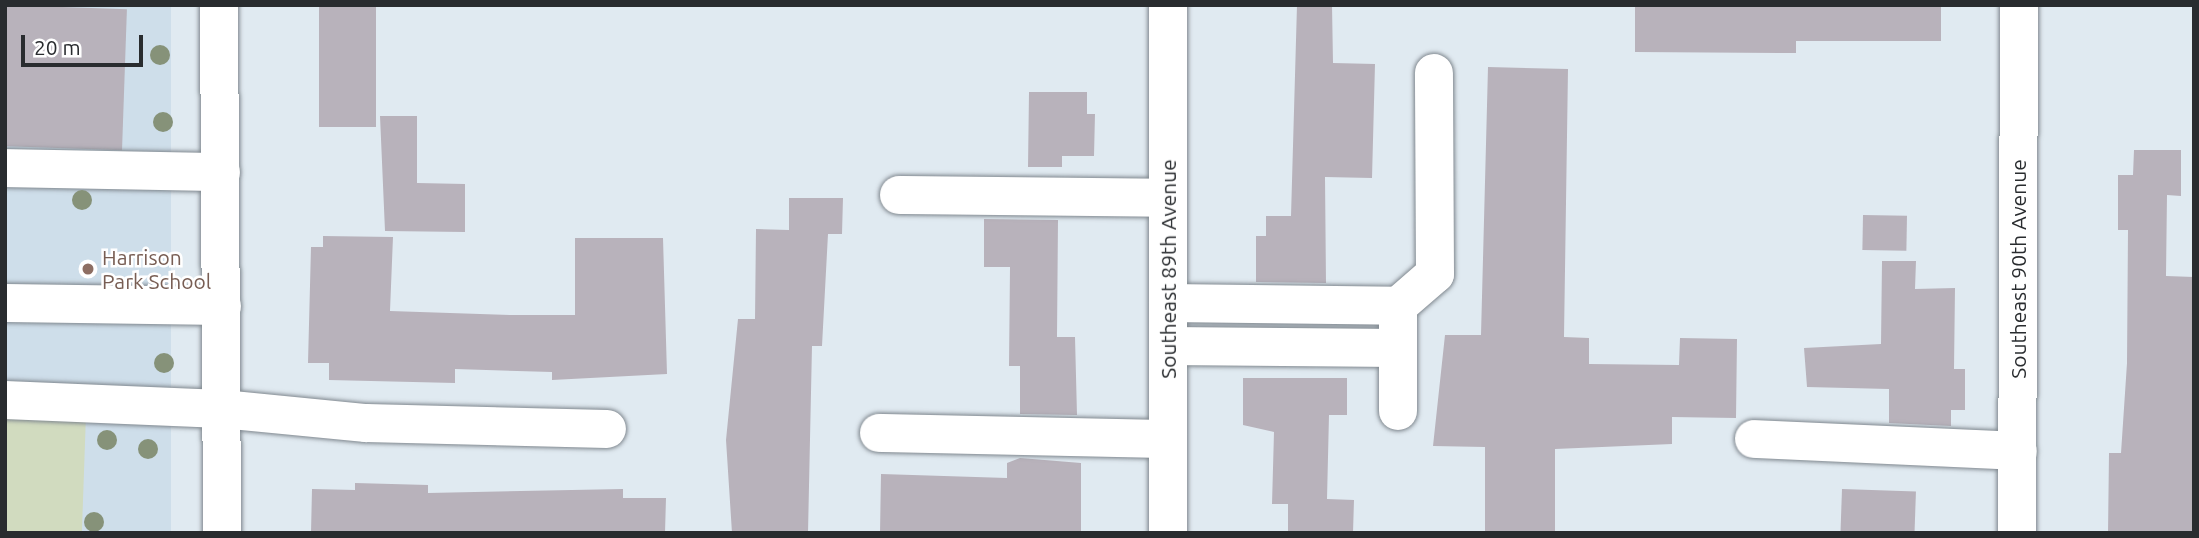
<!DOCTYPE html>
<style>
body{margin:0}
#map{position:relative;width:2199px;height:538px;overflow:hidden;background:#e0eaf1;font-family:Ubuntu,sans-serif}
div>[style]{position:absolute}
.built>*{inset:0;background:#cedeea;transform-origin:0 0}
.green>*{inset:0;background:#d1dbbf;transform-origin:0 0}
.building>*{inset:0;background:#b8b2bb;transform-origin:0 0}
.roads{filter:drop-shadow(0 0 2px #80888f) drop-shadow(0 0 2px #80888f)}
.minor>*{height:38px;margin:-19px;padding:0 19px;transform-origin:19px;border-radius:19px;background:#fff}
.trees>*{width:20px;height:20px;margin:-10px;border-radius:50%;background:#869279}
.dots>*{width:19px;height:19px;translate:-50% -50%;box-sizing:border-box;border:4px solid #fff;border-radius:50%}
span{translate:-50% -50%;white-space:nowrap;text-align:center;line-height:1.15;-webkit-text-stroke:5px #fff;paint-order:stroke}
.education-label{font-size:21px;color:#785e54}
.left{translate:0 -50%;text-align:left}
.street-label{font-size:21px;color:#292c2f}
.frame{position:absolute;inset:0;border:7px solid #292c2f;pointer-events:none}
.scale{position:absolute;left:21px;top:35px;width:122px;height:32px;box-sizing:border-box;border:4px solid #292c2f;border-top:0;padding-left:9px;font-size:21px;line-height:24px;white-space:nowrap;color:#292c2f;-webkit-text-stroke:5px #fff;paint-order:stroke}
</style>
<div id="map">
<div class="built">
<div style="left:5px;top:5px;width:166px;height:528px"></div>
</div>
<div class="green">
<div style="left:5px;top:413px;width:81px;height:118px;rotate:2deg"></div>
</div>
<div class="building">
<div style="left:5px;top:5px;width:122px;height:141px;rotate:2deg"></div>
<div style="left:319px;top:5px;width:57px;height:122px"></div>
<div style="clip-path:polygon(1297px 5px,1332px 5px,1333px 63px,1375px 64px,1372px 178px,1325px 177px,1326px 283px,1256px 282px,1256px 236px,1266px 236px,1266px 216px,1291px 216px)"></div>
<div style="clip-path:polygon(1635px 5px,1930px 5px,1941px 7px,1941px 41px,1796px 41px,1796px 53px,1635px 52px)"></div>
<div style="clip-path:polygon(1488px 67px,1568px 69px,1564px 337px,1589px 338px,1589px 364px,1679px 365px,1680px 338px,1737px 339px,1736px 418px,1672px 417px,1672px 444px,1555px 449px,1555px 533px,1485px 533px,1485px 447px,1433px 446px,1445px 335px,1481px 335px)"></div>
<div style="clip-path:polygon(1029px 92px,1087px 92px,1087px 114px,1095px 114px,1094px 156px,1062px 156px,1062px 167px,1028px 167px)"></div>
<div style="clip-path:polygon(380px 116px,417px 116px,417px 183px,465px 184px,465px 232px,385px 231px)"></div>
<div style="clip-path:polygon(2134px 150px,2181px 150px,2181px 196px,2167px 195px,2166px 276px,2194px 277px,2194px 533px,2108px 533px,2109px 453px,2121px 453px,2127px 363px,2128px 230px,2118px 230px,2118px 175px,2133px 175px)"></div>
<div style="clip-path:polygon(789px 198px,843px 198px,842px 234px,828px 234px,822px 346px,812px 346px,808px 533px,732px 533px,726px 440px,738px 319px,755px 319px,756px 229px,789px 230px)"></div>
<div style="left:1863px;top:215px;width:44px;height:35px;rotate:1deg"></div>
<div style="clip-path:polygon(984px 219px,1058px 220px,1057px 337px,1075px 337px,1077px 415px,1020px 414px,1020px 366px,1009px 366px,1010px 267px,984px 267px)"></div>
<div style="clip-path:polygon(323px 236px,393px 237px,390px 311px,510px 315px,575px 315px,575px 238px,663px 238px,667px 374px,552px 380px,552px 372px,455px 369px,455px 383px,329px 380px,329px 363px,308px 363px,311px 247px,323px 247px)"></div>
<div style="clip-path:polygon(1882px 261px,1916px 261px,1915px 289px,1955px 288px,1954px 369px,1965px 369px,1965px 410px,1951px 410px,1951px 426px,1889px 423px,1889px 389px,1807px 387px,1804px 348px,1881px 344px)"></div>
<div style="clip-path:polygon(1243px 378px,1347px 378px,1347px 415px,1329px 415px,1327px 499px,1354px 500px,1353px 533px,1288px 533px,1288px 504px,1272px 504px,1274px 432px,1243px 425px)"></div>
<div style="clip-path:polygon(1020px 458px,1081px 463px,1081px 533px,880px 533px,881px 474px,1007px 478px,1007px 463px)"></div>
<div style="clip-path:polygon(355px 483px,428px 485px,428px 493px,623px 489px,623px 498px,666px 498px,665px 533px,311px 533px,312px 489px,355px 490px)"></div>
<div style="left:1842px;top:489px;width:74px;height:44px;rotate:2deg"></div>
</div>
<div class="roads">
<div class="minor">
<div style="left:219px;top:5px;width:528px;rotate:89.67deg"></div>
<div style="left:1168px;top:5px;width:528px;rotate:90deg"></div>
<div style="left:5px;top:168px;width:216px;rotate:1.1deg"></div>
<div style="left:899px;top:195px;width:269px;rotate:0.6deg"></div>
<div style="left:5px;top:303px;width:217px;rotate:0.8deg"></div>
<div style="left:1168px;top:303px;width:230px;rotate:0.7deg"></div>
<div style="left:1168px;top:346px;width:230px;rotate:0.5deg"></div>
<div style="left:5px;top:400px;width:217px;rotate:2.4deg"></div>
<div style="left:222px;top:409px;width:145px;rotate:5.6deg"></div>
<div style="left:366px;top:423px;width:241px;rotate:1.4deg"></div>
<div style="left:1398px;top:411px;width:105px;rotate:-90deg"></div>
<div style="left:1398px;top:306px;width:49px;rotate:-40.9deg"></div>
<div style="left:1435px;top:274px;width:201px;rotate:-90.3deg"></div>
<div style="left:879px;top:433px;width:289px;rotate:1.2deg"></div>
<div style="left:1754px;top:439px;width:264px;rotate:2.6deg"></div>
<div style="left:2017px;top:533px;width:528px;rotate:-89.78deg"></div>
</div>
</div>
<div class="trees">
<div style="left:160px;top:55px"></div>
<div style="left:163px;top:122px"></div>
<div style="left:82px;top:200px"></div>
<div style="left:164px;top:363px"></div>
<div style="left:107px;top:440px"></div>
<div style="left:148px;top:449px"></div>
<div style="left:94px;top:522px"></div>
</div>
<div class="dots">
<div style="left:88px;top:269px;background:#8d6e63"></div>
</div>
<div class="education-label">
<span class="left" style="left:102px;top:269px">Harrison<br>Park School</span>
</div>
<div class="street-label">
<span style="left:1168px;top:269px;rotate:-90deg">Southeast 89th Avenue</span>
<span style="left:2018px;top:269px;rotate:-90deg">Southeast 90th Avenue</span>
</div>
<div class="frame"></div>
<div class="scale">20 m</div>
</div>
